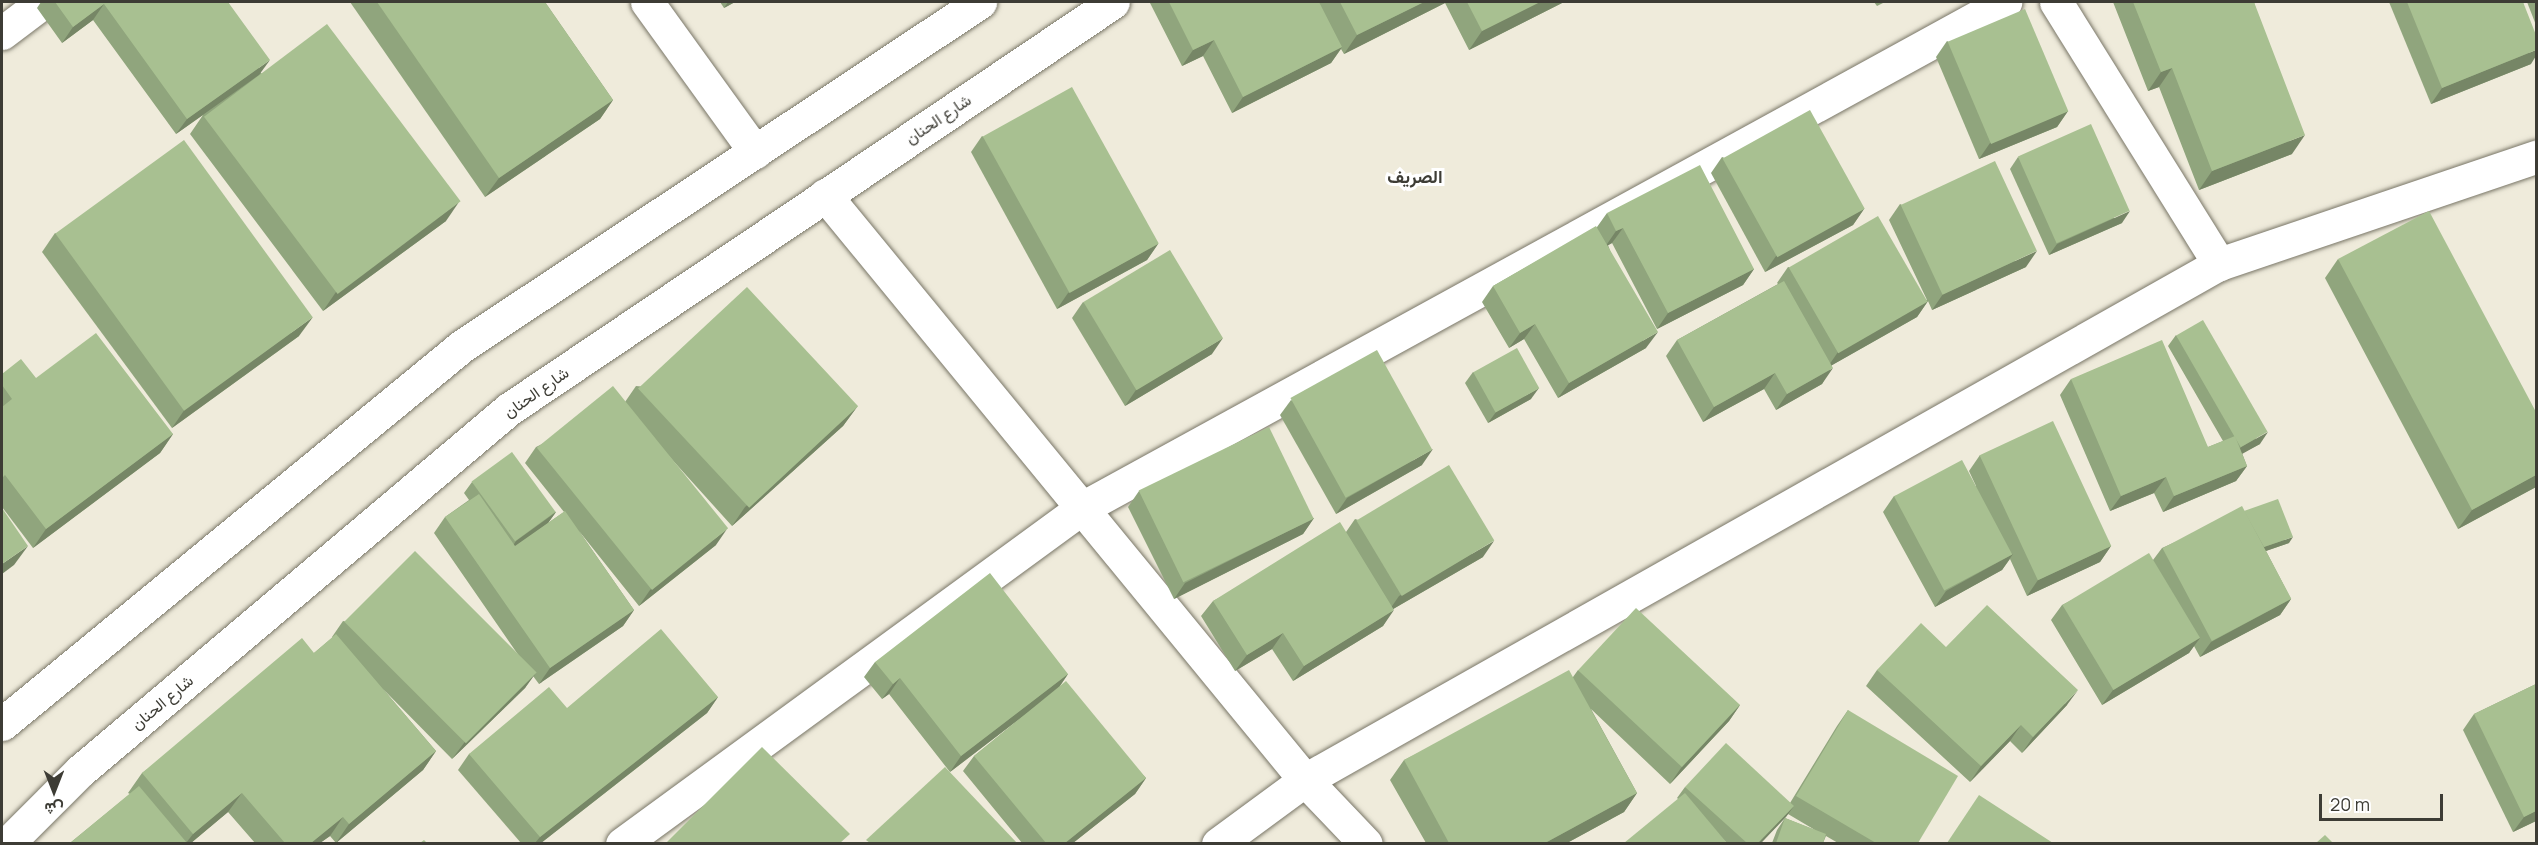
<!DOCTYPE html>
<meta charset="utf-8">
<style>
body{margin:0}
#map{position:relative;width:2538px;height:845px;overflow:hidden;background:#efebdb;font-family:Manrope,Vazirmatn,sans-serif}
div>[style]{position:absolute}
.roads{filter:drop-shadow(0 0 2px #797667) drop-shadow(0 0 2px #797667)}
.street>*{height:33px;margin:-16.5px;padding:0 16.5px;transform-origin:16.5px;border-radius:16.5px;background:#fff}
.secondary>*{height:33px;margin:-16.5px;padding:0 16.5px;transform-origin:16.5px;border-radius:16.5px;background:#fff}
.wall>*{inset:0;background:#90a57d}
.shaded-wall>*{inset:0;background:#768666}
.building>*{inset:0;background:#a8c091;transform-origin:0 0}
span{translate:-50% -50%;white-space:nowrap;text-align:center;line-height:1.15;-webkit-text-stroke:6px #fff;paint-order:stroke}
.street-label{font-size:16px;color:#3d3c35}
.neighbourhood-label{font-size:18px;color:#3d3c35;font-weight:700}
.frame{position:absolute;inset:0;border:3px solid #3d3c35;pointer-events:none}
.north{position:absolute;left:24px;top:761px;width:60px;height:60px;-webkit-text-stroke:4px #fff;paint-order:stroke;rotate:180deg;font-size:16px;font-weight:700;line-height:24px;text-align:center;color:#3d3c35}
.north::after{content:'';display:block;margin:auto;width:21px;height:27px;background:#3d3c35;clip-path:polygon(50% 0,100% 100%,50% 72%,0 100%)}
.scale{position:absolute;left:2319px;top:794px;width:124px;height:27px;box-sizing:border-box;border:3px solid #3d3c35;border-top:0;padding-left:8px;font-size:18px;line-height:21px;white-space:nowrap;color:#3d3c35;-webkit-text-stroke:4px #fff;paint-order:stroke}
</style>
<div id="map">
<div class="roads">
<div class="street">
<div style="left:647px;top:2px;width:185px;rotate:54.2deg"></div>
<div style="left:2056px;top:2px;width:309px;rotate:58.1deg"></div>
<div style="left:2px;top:33px;width:51px;rotate:-37.1deg"></div>
<div style="left:825px;top:195px;width:757px;rotate:50.63deg"></div>
<div style="left:1305px;top:780px;width:88px;rotate:46.4deg"></div>
<div style="left:622px;top:844px;width:570px;rotate:-36.15deg"></div>
<div style="left:1082px;top:508px;width:1053px;rotate:-28.73deg"></div>
<div style="left:1218px;top:844px;width:108px;rotate:-36.3deg"></div>
<div style="left:1305px;top:780px;width:1050px;rotate:-29.45deg"></div>
<div style="left:2219px;top:264px;width:335px;rotate:-18.7deg"></div>
</div>
<div class="secondary">
<div style="left:2px;top:724px;width:595px;rotate:-39.41deg"></div>
<div style="left:462px;top:346px;width:622px;rotate:-33.59deg"></div>
<div style="left:7px;top:844px;width:103px;rotate:-45deg"></div>
<div style="left:80px;top:771px;width:561px;rotate:-40.16deg"></div>
<div style="left:509px;top:409px;width:728px;rotate:-33.97deg"></div>
</div>
</div>
<div class="wall">
<div style="clip-path:polygon(41px 2px,228px 2px,261px 73px,446px 221px,323px 311px,190px 134px,203px 115px,176px 134px,93px 20px,62px 43px,37px 8px)"></div>
<div style="clip-path:polygon(350px 2px,545px 2px,613px 100px,600px 119px,485px 197px)"></div>
<div style="clip-path:polygon(720px 2px,735px 2px,724px 8px)"></div>
<div style="clip-path:polygon(1152px 2px,1564px 2px,1469px 50px,1445px 3px,1344px 54px,1341px 49px,1331px 63px,1232px 113px,1203px 56px,1182px 66px,1150px 3px)"></div>
<div style="clip-path:polygon(1874px 2px,1885px 2px,1877px 6px)"></div>
<div style="clip-path:polygon(2113px 2px,2254px 2px,2292px 154px,2199px 190px,2159px 87px,2148px 91px)"></div>
<div style="clip-path:polygon(2389px 2px,2523px 2px,2531px 64px,2431px 104px)"></div>
<div style="clip-path:polygon(2527px 2px,2536px 2px,2536px 25px)"></div>
<div style="clip-path:polygon(1947px 41px,2068px 111px,2057px 127px,1979px 159px,1936px 57px)"></div>
<div style="clip-path:polygon(982px 136px,1158px 244px,1147px 260px,1057px 309px,971px 152px)"></div>
<div style="clip-path:polygon(1722px 157px,1864px 209px,1853px 225px,1765px 272px,1711px 173px)"></div>
<div style="clip-path:polygon(2018px 157px,2122px 223px,2049px 255px,2010px 169px)"></div>
<div style="clip-path:polygon(1900px 204px,2026px 267px,1932px 310px,1928px 301px,1917px 317px,1832px 365px,1822px 384px,1776px 410px,1764px 389px,1703px 422px,1666px 356px,1677px 340px,1778px 284px,1777px 283px,1788px 267px,1927px 300px,1889px 220px)"></div>
<div style="clip-path:polygon(1607px 213px,1754px 269px,1743px 285px,1657px 329px,1612px 243px,1608px 245px,1646px 348px,1558px 398px,1524px 339px,1509px 348px,1482px 302px,1493px 286px,1597px 227px)"></div>
<div style="clip-path:polygon(55px 233px,299px 336px,172px 428px,42px 252px)"></div>
<div style="clip-path:polygon(2338px 259px,2536px 412px,2536px 487px,2458px 529px,2325px 278px)"></div>
<div style="clip-path:polygon(1083px 302px,1212px 354px,1125px 406px,1072px 318px)"></div>
<div style="clip-path:polygon(2176px 335px,2260px 444px,2242px 453px,2247px 466px,2236px 481px,2163px 512px,2154px 493px,2110px 511px,2060px 395px,2071px 379px,2208px 447px,2223px 441px,2168px 346px)"></div>
<div style="clip-path:polygon(1473px 372px,1531px 399px,1488px 423px,1465px 383px)"></div>
<div style="clip-path:polygon(2px 374px,36px 378px,173px 434px,160px 453px,33px 548px,2px 507px)"></div>
<div style="clip-path:polygon(636px 386px,857px 407px,843px 426px,732px 526px,667px 454px,716px 545px,639px 606px,579px 531px,634px 610px,623px 626px,539px 684px,533px 676px,525px 688px,452px 759px,383px 689px,436px 751px,423px 770px,336px 843px,330px 836px,320px 843px,255px 843px,228px 812px,191px 843px,70px 843px,130px 794px,128px 793px,142px 773px,314px 653px,332px 638px,332px 637px,343px 621px,519px 656px,434px 533px,445px 517px,469px 500px,464px 493px,472px 482px,556px 512px,548px 523px,564px 512px,525px 463px,536px 447px,625px 402px)"></div>
<div style="clip-path:polygon(1291px 400px,1422px 465px,1336px 514px,1280px 415px)"></div>
<div style="clip-path:polygon(1980px 455px,2111px 546px,2100px 562px,2027px 596px,2010px 559px,2002px 570px,1935px 607px,1883px 512px,1894px 496px,1976px 486px,1969px 471px)"></div>
<div style="clip-path:polygon(1139px 491px,1314px 518px,1303px 534px,1174px 599px,1128px 507px)"></div>
<div style="clip-path:polygon(2244px 511px,2289px 543px,2266px 551px,2291px 599px,2280px 615px,2200px 657px,2194px 646px,2189px 653px,2102px 705px,2051px 620px,2062px 605px,2153px 560px,2162px 548px)"></div>
<div style="clip-path:polygon(1355px 519px,1483px 557px,1393px 609px,1383px 626px,1293px 681px,1272px 649px,1235px 671px,1201px 616px,1213px 601px,1346px 532px)"></div>
<div style="clip-path:polygon(1946px 647px,2067px 705px,2022px 753px,2010px 741px,1970px 782px,1866px 686px,1877px 670px)"></div>
<div style="clip-path:polygon(875px 662px,1068px 674px,1060px 686px,1146px 778px,1135px 794px,1073px 843px,1022px 843px,963px 771px,974px 756px,1022px 717px,950px 772px,889px 694px,882px 699px,864px 677px)"></div>
<div style="clip-path:polygon(1578px 670px,1740px 705px,1729px 721px,1670px 784px,1591px 709px,1637px 793px,1624px 812px,1567px 843px,1426px 843px,1390px 780px,1404px 760px,1573px 677px)"></div>
<div style="clip-path:polygon(2536px 684px,2536px 821px,2513px 832px,2463px 730px,2474px 714px)"></div>
<div style="clip-path:polygon(718px 697px,707px 713px,541px 843px,521px 843px,458px 770px,469px 754px,567px 708px)"></div>
<div style="clip-path:polygon(1848px 710px,1918px 843px,1838px 843px,1826px 836px,1823px 843px,1772px 843px,1777px 830px,1785px 818px,1815px 830px,1788px 814px,1761px 843px,1727px 843px,1677px 798px,1685px 787px,1790px 803px,1837px 726px)"></div>
</div>
<div class="shaded-wall">
<div style="clip-path:polygon(728px 2px,735px 2px,724px 8px)"></div>
<div style="clip-path:polygon(1424px 2px,1446px 2px,1445px 3px,1344px 54px,1357px 35px)"></div>
<div style="clip-path:polygon(1540px 2px,1564px 2px,1469px 50px,1482px 31px)"></div>
<div style="clip-path:polygon(104px 4px,93px 20px,62px 43px,73px 27px)"></div>
<div style="clip-path:polygon(1214px 40px,1203px 56px,1182px 66px,1193px 50px)"></div>
<div style="clip-path:polygon(1342px 47px,1331px 63px,1232px 113px,1243px 97px)"></div>
<div style="clip-path:polygon(2536px 50px,2536px 56px,2531px 64px,2431px 104px,2442px 88px)"></div>
<div style="clip-path:polygon(270px 60px,259px 75px,176px 134px,187px 119px)"></div>
<div style="clip-path:polygon(2172px 68px,2159px 87px,2148px 91px,2161px 72px)"></div>
<div style="clip-path:polygon(613px 100px,600px 119px,485px 197px,499px 178px)"></div>
<div style="clip-path:polygon(2068px 111px,2057px 127px,1979px 159px,1990px 143px)"></div>
<div style="clip-path:polygon(2305px 135px,2292px 154px,2199px 190px,2212px 171px)"></div>
<div style="clip-path:polygon(459px 202px,446px 221px,323px 311px,336px 292px)"></div>
<div style="clip-path:polygon(1864px 209px,1853px 225px,1765px 272px,1776px 256px)"></div>
<div style="clip-path:polygon(2130px 211px,2122px 223px,2049px 255px,2057px 244px)"></div>
<div style="clip-path:polygon(1623px 228px,1612px 243px,1605px 247px,1616px 231px)"></div>
<div style="clip-path:polygon(1158px 244px,1147px 260px,1057px 309px,1068px 293px)"></div>
<div style="clip-path:polygon(2037px 251px,2026px 267px,1932px 310px,1943px 294px)"></div>
<div style="clip-path:polygon(1754px 269px,1743px 285px,1657px 329px,1668px 313px)"></div>
<div style="clip-path:polygon(1928px 301px,1917px 317px,1827px 368px,1838px 352px)"></div>
<div style="clip-path:polygon(313px 317px,299px 336px,172px 428px,185px 409px)"></div>
<div style="clip-path:polygon(1535px 324px,1524px 339px,1509px 348px,1520px 333px)"></div>
<div style="clip-path:polygon(1658px 332px,1646px 348px,1558px 398px,1569px 383px)"></div>
<div style="clip-path:polygon(1223px 338px,1212px 354px,1125px 406px,1136px 390px)"></div>
<div style="clip-path:polygon(1833px 368px,1822px 384px,1776px 410px,1787px 394px)"></div>
<div style="clip-path:polygon(1775px 373px,1764px 389px,1703px 422px,1714px 407px)"></div>
<div style="clip-path:polygon(1539px 388px,1531px 399px,1488px 423px,1496px 412px)"></div>
<div style="clip-path:polygon(857px 407px,843px 426px,732px 526px,745px 507px)"></div>
<div style="clip-path:polygon(2268px 432px,2260px 444px,2233px 459px,2241px 447px)"></div>
<div style="clip-path:polygon(173px 434px,160px 453px,33px 548px,46px 529px)"></div>
<div style="clip-path:polygon(1433px 449px,1422px 465px,1336px 514px,1347px 498px)"></div>
<div style="clip-path:polygon(2247px 466px,2236px 481px,2163px 512px,2174px 496px)"></div>
<div style="clip-path:polygon(2536px 475px,2536px 487px,2458px 529px,2472px 510px)"></div>
<div style="clip-path:polygon(2166px 477px,2154px 493px,2110px 511px,2121px 496px)"></div>
<div style="clip-path:polygon(556px 512px,548px 523px,508px 553px,516px 541px)"></div>
<div style="clip-path:polygon(1314px 518px,1303px 534px,1174px 599px,1185px 583px)"></div>
<div style="clip-path:polygon(727px 529px,716px 545px,639px 606px,650px 590px)"></div>
<div style="clip-path:polygon(2293px 537px,2289px 543px,2254px 555px,2258px 549px)"></div>
<div style="clip-path:polygon(1494px 541px,1483px 557px,1388px 612px,1399px 596px)"></div>
<div style="clip-path:polygon(28px 546px,14px 565px,2px 574px,2px 564px)"></div>
<div style="clip-path:polygon(2111px 546px,2100px 562px,2027px 596px,2038px 580px)"></div>
<div style="clip-path:polygon(2013px 554px,2002px 570px,1935px 607px,1946px 591px)"></div>
<div style="clip-path:polygon(2291px 599px,2280px 615px,2200px 657px,2211px 642px)"></div>
<div style="clip-path:polygon(634px 610px,623px 626px,539px 684px,550px 668px)"></div>
<div style="clip-path:polygon(1394px 610px,1383px 626px,1293px 681px,1304px 666px)"></div>
<div style="clip-path:polygon(1283px 633px,1272px 649px,1235px 671px,1247px 655px)"></div>
<div style="clip-path:polygon(2200px 638px,2189px 653px,2102px 705px,2113px 690px)"></div>
<div style="clip-path:polygon(536px 673px,525px 688px,452px 759px,464px 743px)"></div>
<div style="clip-path:polygon(1068px 674px,1057px 690px,950px 772px,961px 756px)"></div>
<div style="clip-path:polygon(900px 678px,889px 694px,882px 699px,893px 684px)"></div>
<div style="clip-path:polygon(2078px 690px,2067px 705px,2022px 753px,2033px 737px)"></div>
<div style="clip-path:polygon(718px 697px,707px 713px,541px 843px,535px 843px,540px 837px)"></div>
<div style="clip-path:polygon(1740px 705px,1729px 721px,1670px 784px,1681px 768px)"></div>
<div style="clip-path:polygon(2021px 725px,2010px 741px,1970px 782px,1981px 766px)"></div>
<div style="clip-path:polygon(436px 751px,423px 770px,336px 843px,349px 824px)"></div>
<div style="clip-path:polygon(1146px 778px,1135px 794px,1073px 843px,1065px 843px)"></div>
<div style="clip-path:polygon(242px 793px,228px 812px,191px 843px,186px 843px,193px 834px)"></div>
<div style="clip-path:polygon(1637px 793px,1624px 812px,1567px 843px,1545px 843px)"></div>
<div style="clip-path:polygon(1794px 806px,1786px 817px,1761px 843px,1758px 843px)"></div>
<div style="clip-path:polygon(2536px 811px,2536px 821px,2513px 832px,2524px 817px)"></div>
<div style="clip-path:polygon(343px 817px,330px 836px,320px 843px,311px 843px)"></div>
</div>
<div class="building">
<div style="clip-path:polygon(55px 2px,228px 2px,270px 60px,187px 119px,104px 4px,73px 27px)"></div>
<div style="clip-path:polygon(377px 2px,545px 2px,613px 100px,499px 178px)"></div>
<div style="clip-path:polygon(1169px 2px,1319px 2px,1342px 47px,1243px 97px,1214px 40px,1193px 50px)"></div>
<div style="clip-path:polygon(1340px 2px,1424px 2px,1357px 35px)"></div>
<div style="clip-path:polygon(1467px 2px,1540px 2px,1482px 31px)"></div>
<div style="clip-path:polygon(2133px 2px,2254px 2px,2305px 135px,2212px 171px,2172px 68px,2161px 72px)"></div>
<div style="clip-path:polygon(2407px 2px,2523px 2px,2536px 35px,2536px 50px,2442px 88px)"></div>
<div style="left:2025px;top:9px;width:111px;height:84px;rotate:67deg"></div>
<div style="left:327px;top:24px;width:222px;height:154px;rotate:53deg"></div>
<div style="left:1072px;top:87px;width:179px;height:102px;rotate:61deg"></div>
<div style="left:1810px;top:110px;width:113px;height:100px;rotate:61deg"></div>
<div style="left:2091px;top:124px;width:95px;height:80px;rotate:66deg"></div>
<div style="left:184px;top:140px;width:219px;height:159px;rotate:54deg"></div>
<div style="left:1995px;top:161px;width:99px;height:104px;rotate:65deg"></div>
<div style="clip-path:polygon(1700px 165px,1754px 269px,1668px 313px,1623px 228px,1616px 231px,1607px 213px)"></div>
<div style="clip-path:polygon(2429px 211px,2536px 412px,2536px 475px,2472px 510px,2338px 259px)"></div>
<div style="left:1878px;top:216px;width:99px;height:103px;rotate:60deg"></div>
<div style="clip-path:polygon(1596px 226px,1658px 332px,1569px 383px,1535px 324px,1520px 333px,1493px 286px)"></div>
<div style="left:1170px;top:250px;width:103px;height:101px;rotate:59deg"></div>
<div style="clip-path:polygon(1784px 281px,1833px 368px,1787px 394px,1775px 373px,1714px 407px,1677px 340px)"></div>
<div style="left:747px;top:287px;width:163px;height:149px;rotate:47deg"></div>
<div style="left:2203px;top:320px;width:129px;height:31px;rotate:60deg"></div>
<div style="clip-path:polygon(96px 333px,173px 434px,46px 529px,5px 475px,2px 478px,2px 407px,12px 399px,2px 385px,2px 374px,21px 359px,36px 378px)"></div>
<div style="clip-path:polygon(2162px 340px,2208px 447px,2235px 436px,2247px 466px,2174px 496px,2166px 477px,2121px 496px,2071px 379px)"></div>
<div style="left:1517px;top:348px;width:46px;height:50px;rotate:61deg"></div>
<div style="left:1377px;top:350px;width:114px;height:99px;rotate:61deg"></div>
<div style="left:613px;top:386px;width:183px;height:98px;rotate:51deg"></div>
<div style="left:2053px;top:421px;width:138px;height:81px;rotate:65deg"></div>
<div style="left:1269px;top:427px;width:102px;height:145px;rotate:64deg"></div>
<div style="left:512px;top:452px;width:74px;height:50px;rotate:54deg"></div>
<div style="left:1962px;top:460px;width:107px;height:77px;rotate:62deg"></div>
<div style="left:1449px;top:465px;width:88px;height:108px;rotate:59deg"></div>
<div style="clip-path:polygon(479px 494px,515px 546px,565px 511px,634px 610px,550px 668px,445px 517px)"></div>
<div style="clip-path:polygon(2278px 499px,2293px 537px,2264px 547px,2244px 511px)"></div>
<div style="left:2242px;top:506px;width:105px;height:90px;rotate:62deg"></div>
<div style="clip-path:polygon(2px 508px,28px 546px,2px 564px)"></div>
<div style="clip-path:polygon(1340px 522px,1394px 610px,1304px 666px,1283px 633px,1247px 655px,1213px 601px)"></div>
<div style="left:415px;top:551px;width:172px;height:100px;rotate:45deg"></div>
<div style="left:2149px;top:553px;width:99px;height:101px;rotate:59deg"></div>
<div style="clip-path:polygon(990px 573px,1068px 674px,961px 756px,900px 678px,893px 684px,875px 662px)"></div>
<div style="clip-path:polygon(1987px 605px,2078px 690px,2033px 737px,2021px 725px,1981px 766px,1877px 670px,1921px 623px,1946px 647px)"></div>
<div style="left:1636px;top:608px;width:142px;height:85px;rotate:43deg"></div>
<div style="clip-path:polygon(661px 629px,718px 697px,540px 837px,469px 754px,549px 687px,567px 708px)"></div>
<div style="clip-path:polygon(336px 634px,436px 751px,349px 824px,343px 817px,311px 843px,285px 843px,242px 793px,193px 834px,142px 773px,302px 638px,314px 653px)"></div>
<div style="clip-path:polygon(1569px 670px,1637px 793px,1545px 843px,1449px 843px,1404px 760px)"></div>
<div style="clip-path:polygon(1066px 681px,1146px 778px,1065px 843px,1046px 843px,974px 756px)"></div>
<div style="clip-path:polygon(2536px 684px,2536px 811px,2524px 817px,2474px 714px)"></div>
<div style="clip-path:polygon(1848px 710px,1958px 776px,1918px 843px,1876px 843px,1796px 796px)"></div>
<div style="clip-path:polygon(1726px 743px,1794px 806px,1758px 843px,1747px 843px,1685px 787px)"></div>
<div style="clip-path:polygon(762px 747px,850px 834px,840px 843px,666px 843px)"></div>
<div style="clip-path:polygon(945px 767px,1017px 843px,870px 843px,866px 840px)"></div>
<div style="clip-path:polygon(139px 786px,187px 843px,70px 843px)"></div>
<div style="clip-path:polygon(1685px 793px,1727px 843px,1624px 843px)"></div>
<div style="clip-path:polygon(1979px 795px,2053px 843px,1947px 843px)"></div>
<div style="clip-path:polygon(1785px 818px,1826px 834px,1823px 843px,1776px 843px)"></div>
<div style="clip-path:polygon(2325px 835px,2333px 843px,2316px 843px)"></div>
<div style="clip-path:polygon(424px 840px,427px 843px,420px 843px)"></div>
</div>
<div class="street-label">
<span style="left:938px;top:119px;rotate:-34deg">شارع الحنان</span>
<span style="left:536px;top:392px;rotate:-35deg">شارع الحنان</span>
<span style="left:162px;top:702px;rotate:-40deg">شارع الحنان</span>
</div>
<div class="neighbourhood-label">
<span style="left:1415px;top:176px">الصريف</span>
</div>
<div class="frame"></div>
<div class="north">ش</div>
<div class="scale">20 m</div>
</div>
